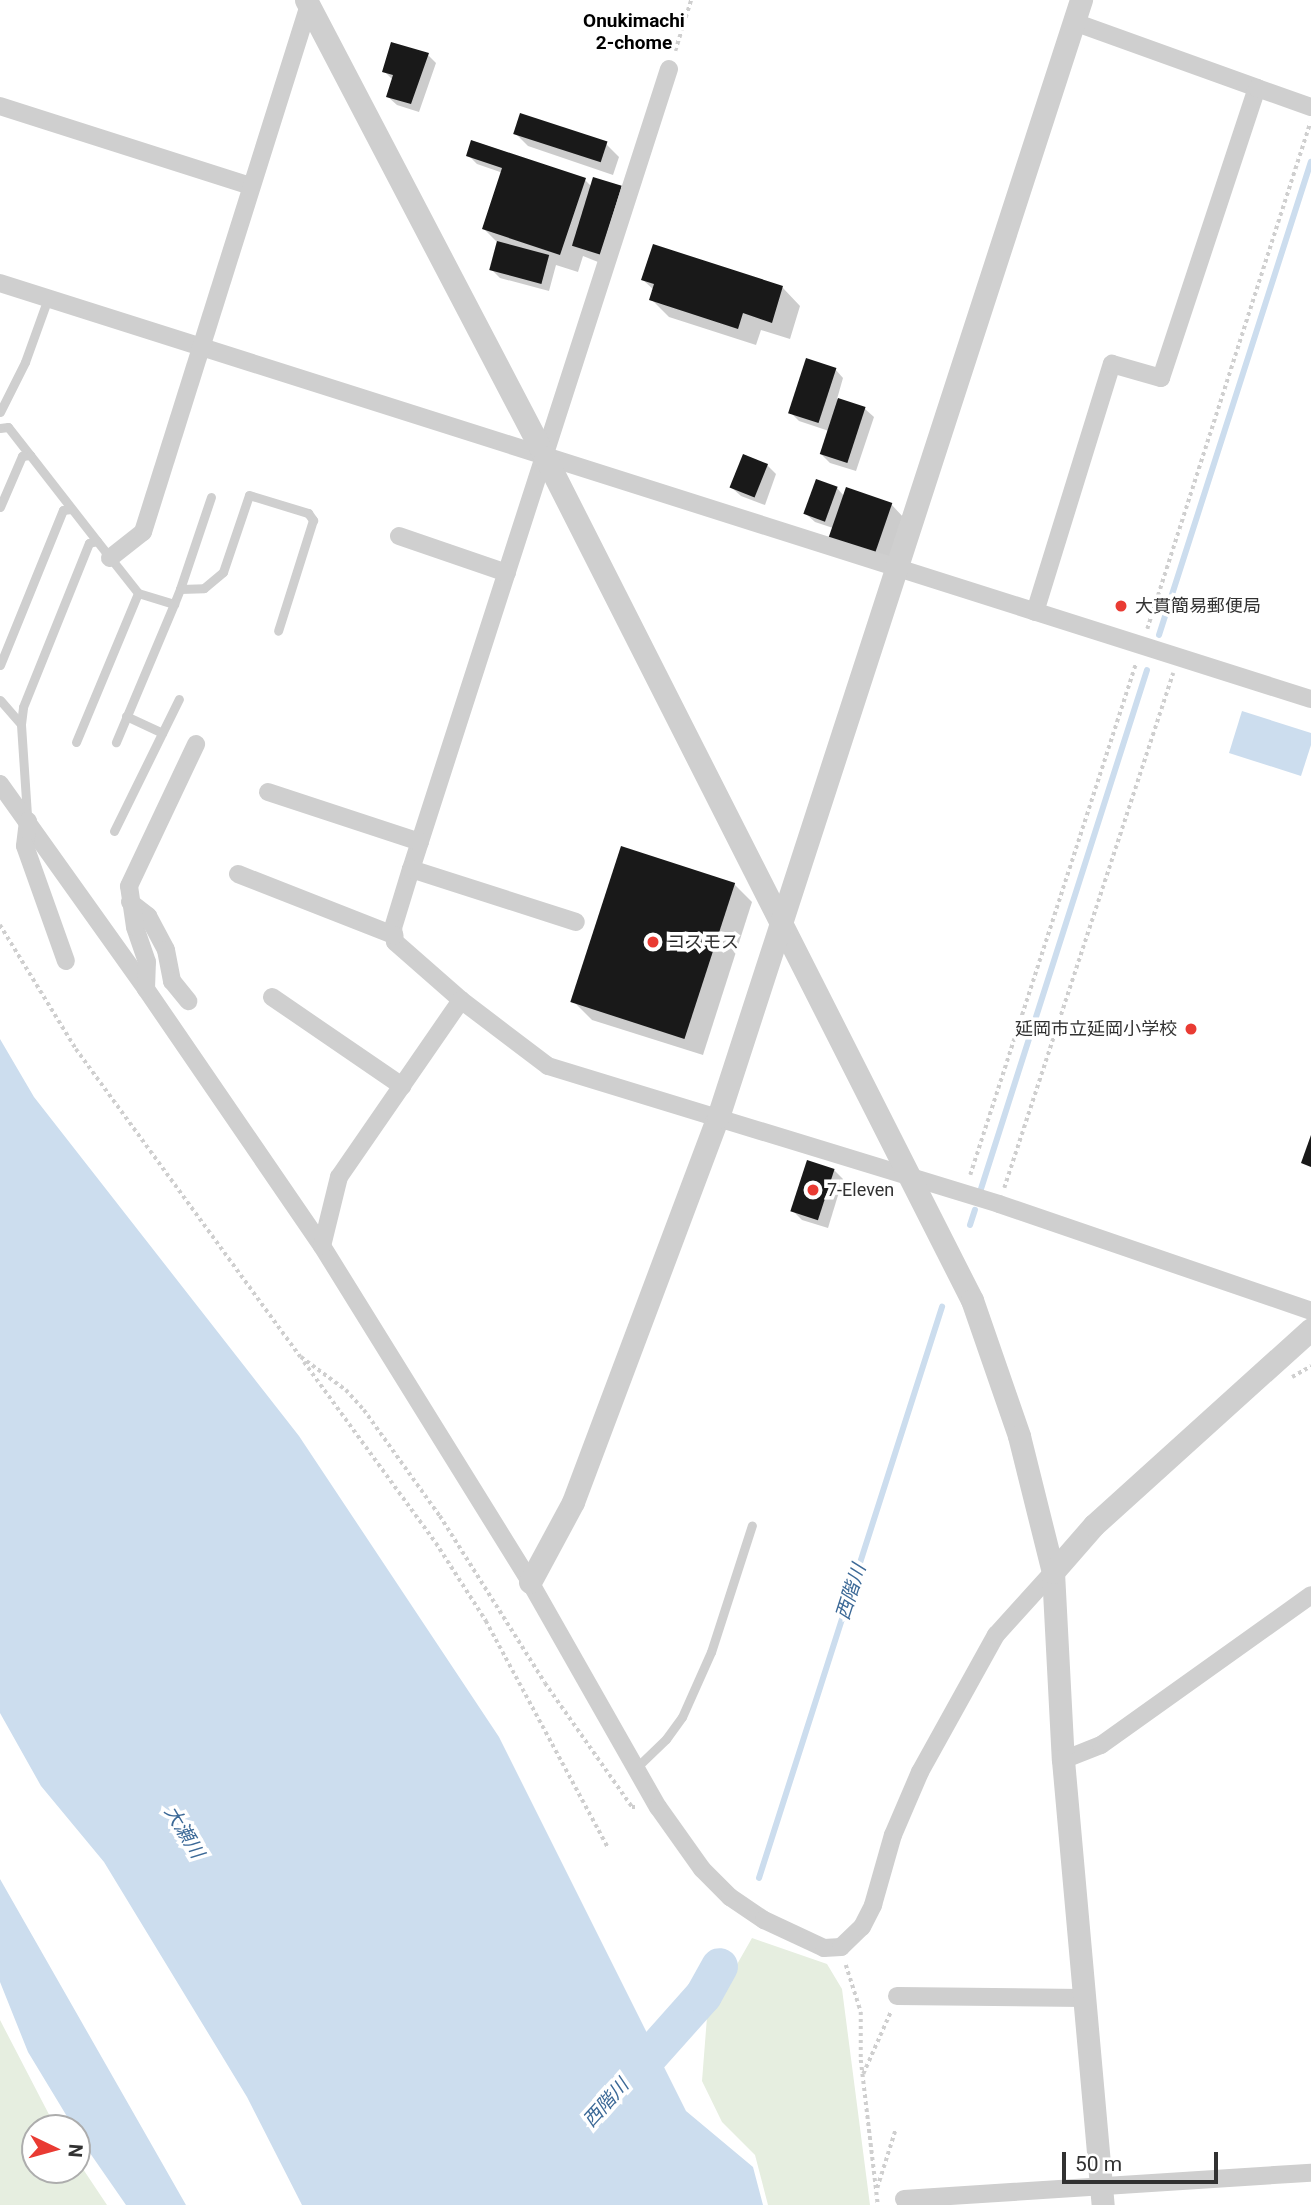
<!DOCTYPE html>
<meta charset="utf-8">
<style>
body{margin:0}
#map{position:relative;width:1311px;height:2205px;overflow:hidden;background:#fff;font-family:Roboto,"Noto Sans JP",sans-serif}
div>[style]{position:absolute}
.green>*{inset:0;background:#e6eee0}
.water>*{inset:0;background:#cde}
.shadow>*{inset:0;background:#0003}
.stream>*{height:6px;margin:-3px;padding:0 3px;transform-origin:3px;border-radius:3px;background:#cde}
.river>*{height:37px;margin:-18.5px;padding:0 18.5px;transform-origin:18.5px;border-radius:18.5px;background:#cde}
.building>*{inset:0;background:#191919;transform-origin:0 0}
.path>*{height:3.5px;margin-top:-1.75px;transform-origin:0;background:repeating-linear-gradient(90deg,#cfcfcf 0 3.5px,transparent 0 7px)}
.service>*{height:9px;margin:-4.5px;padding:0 4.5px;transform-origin:4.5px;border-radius:4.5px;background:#cfcfcf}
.minor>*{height:18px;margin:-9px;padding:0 9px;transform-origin:9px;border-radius:9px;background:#cfcfcf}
.tertiary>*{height:23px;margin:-11.5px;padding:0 11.5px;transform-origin:11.5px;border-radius:11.5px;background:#cfcfcf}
.dots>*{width:19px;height:19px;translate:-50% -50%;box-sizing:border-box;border:4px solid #fff;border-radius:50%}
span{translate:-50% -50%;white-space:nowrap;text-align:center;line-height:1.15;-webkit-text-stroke:7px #fff;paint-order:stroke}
.poi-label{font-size:18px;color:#323232}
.left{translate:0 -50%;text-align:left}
.right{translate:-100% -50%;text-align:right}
.neighbourhood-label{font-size:19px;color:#000;font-weight:700}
.water-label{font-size:19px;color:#3c6997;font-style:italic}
.north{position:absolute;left:21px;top:2114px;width:70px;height:70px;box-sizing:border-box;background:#fff;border:2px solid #adadad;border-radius:50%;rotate:95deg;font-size:19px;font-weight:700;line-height:28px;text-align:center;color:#323232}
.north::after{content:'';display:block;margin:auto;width:24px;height:32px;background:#e93b33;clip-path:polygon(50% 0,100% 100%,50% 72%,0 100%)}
.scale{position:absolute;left:1062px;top:2152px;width:156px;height:32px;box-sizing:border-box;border:4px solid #323232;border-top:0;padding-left:9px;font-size:21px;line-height:24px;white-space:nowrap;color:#323232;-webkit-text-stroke:5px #fff;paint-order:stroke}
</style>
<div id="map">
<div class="green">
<div style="clip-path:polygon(752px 1938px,827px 1964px,842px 1989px,870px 2205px,768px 2205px,755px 2155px,722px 2122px,702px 2081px,707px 2017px)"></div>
<div style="clip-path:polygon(0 2020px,56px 2128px,35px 2128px,35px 2170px,77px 2170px,77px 2160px,107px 2205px,0 2205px)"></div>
</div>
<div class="water">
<div style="clip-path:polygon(1242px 711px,1311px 733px,1311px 745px,1301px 776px,1229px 753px)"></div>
<div style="clip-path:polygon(0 1039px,34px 1097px,299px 1436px,499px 1737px,686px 2111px,753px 2167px,763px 2205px,302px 2205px,247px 2097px,104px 1862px,41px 1786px,0 1713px)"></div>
<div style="clip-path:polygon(0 1879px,186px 2205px,126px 2205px,83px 2143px,77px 2128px,74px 2128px,28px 2052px,0 1982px)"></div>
</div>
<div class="shadow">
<div style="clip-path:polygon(428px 55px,436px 63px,419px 112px,397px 105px,388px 97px,393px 80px,384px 71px)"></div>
<div style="clip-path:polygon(515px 133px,606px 144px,619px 157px,613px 175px,528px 146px)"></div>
<div style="clip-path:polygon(468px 155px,585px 180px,592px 187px,621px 188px,635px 201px,613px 268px,583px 256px,578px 272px,556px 265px,549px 291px,500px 278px,491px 269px,498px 243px,484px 229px,503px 173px,477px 164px)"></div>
<div style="clip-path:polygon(654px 246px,783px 288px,800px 306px,790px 339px,761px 330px,756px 345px,669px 317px,651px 299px,654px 290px,643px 280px)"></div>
<div style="clip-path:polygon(835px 369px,843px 378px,837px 399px,865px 409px,874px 417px,856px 471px,830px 463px,821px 454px,829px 431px,799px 421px,791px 413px)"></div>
<div style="clip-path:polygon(767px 465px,776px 474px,765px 505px,741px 496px,732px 488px)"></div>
<div style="clip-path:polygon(837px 488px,844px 496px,891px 504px,904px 518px,887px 566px,833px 528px,815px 522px,806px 514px)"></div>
<div style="clip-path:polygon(734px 884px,752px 902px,703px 1055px,592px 1020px,574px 1002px)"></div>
<div style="clip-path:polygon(834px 1170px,843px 1179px,828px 1228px,802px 1220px,793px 1211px)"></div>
</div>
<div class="stream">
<div style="left:1159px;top:635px;width:497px;rotate:-72.2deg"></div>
<div style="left:980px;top:1192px;width:548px;rotate:-72.26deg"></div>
<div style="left:970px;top:1225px;width:16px;rotate:-72deg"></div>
<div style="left:759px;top:1878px;width:600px;rotate:-72.23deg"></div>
</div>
<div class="river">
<div style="left:621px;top:2087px;width:123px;rotate:-48.3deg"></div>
<div style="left:703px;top:1995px;width:33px;rotate:-61deg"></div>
</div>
<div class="building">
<div style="clip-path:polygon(391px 42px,429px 53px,411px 104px,386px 97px,393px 75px,382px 72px)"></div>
<div style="left:520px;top:113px;width:92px;height:22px;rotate:18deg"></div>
<div style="clip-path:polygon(471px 140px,586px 178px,560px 255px,482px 229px,502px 168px,466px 156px)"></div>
<div style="left:593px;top:177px;width:30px;height:72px;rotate:17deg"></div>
<div style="left:497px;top:241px;width:54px;height:30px;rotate:15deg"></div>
<div style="clip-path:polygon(653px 244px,783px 286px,772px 323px,743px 313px,738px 329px,649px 300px,654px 284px,641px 280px)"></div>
<div style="left:806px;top:358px;width:32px;height:58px;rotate:18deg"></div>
<div style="left:838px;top:398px;width:29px;height:59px;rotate:18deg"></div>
<div style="left:743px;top:454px;width:27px;height:36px;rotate:22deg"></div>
<div style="left:816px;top:479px;width:23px;height:37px;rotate:20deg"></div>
<div style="left:846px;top:487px;width:49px;height:54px;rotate:19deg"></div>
<div style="left:621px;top:846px;width:120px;height:164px;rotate:18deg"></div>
<div style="clip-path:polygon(1311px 1135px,1311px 1167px,1301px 1163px)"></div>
<div style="left:807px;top:1160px;width:29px;height:54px;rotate:18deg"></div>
</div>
<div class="path">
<div style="left:675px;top:51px;width:53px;rotate:-72.6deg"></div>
<div style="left:1147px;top:629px;width:532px;rotate:-72.14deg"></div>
<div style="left:0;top:925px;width:145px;rotate:58.5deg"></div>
<div style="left:76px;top:1049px;width:381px;rotate:53.9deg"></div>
<div style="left:301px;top:1357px;width:56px;rotate:36.3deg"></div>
<div style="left:346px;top:1390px;width:27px;rotate:48deg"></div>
<div style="left:364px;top:1410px;width:130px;rotate:54.4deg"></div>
<div style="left:440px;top:1516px;width:197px;rotate:57.8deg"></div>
<div style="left:545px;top:1683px;width:151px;rotate:54.9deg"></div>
<div style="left:632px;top:1807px;width:3px"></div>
<div style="left:970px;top:1175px;width:538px;rotate:-72.04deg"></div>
<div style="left:1004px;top:1188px;width:542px;rotate:-71.83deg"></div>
<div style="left:304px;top:1362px;width:224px;rotate:53.9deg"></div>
<div style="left:436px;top:1543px;width:93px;rotate:57.3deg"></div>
<div style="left:486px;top:1621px;width:258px;rotate:61.7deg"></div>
<div style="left:1292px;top:1377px;width:22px;rotate:-30deg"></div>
<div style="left:846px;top:1965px;width:49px;rotate:72.3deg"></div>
<div style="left:861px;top:2012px;width:48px;rotate:90deg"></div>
<div style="left:861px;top:2060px;width:146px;rotate:83.3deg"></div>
<div style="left:863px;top:2074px;width:69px;rotate:-66deg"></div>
<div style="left:877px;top:2188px;width:60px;rotate:-72.5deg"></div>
</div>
<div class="service">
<div style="left:0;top:412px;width:56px;rotate:-63.4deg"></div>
<div style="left:25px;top:362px;width:68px;rotate:-70.2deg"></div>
<div style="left:0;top:428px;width:8px;rotate:-7deg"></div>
<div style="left:8px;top:427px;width:36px;rotate:52deg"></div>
<div style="left:0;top:507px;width:56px;rotate:-66.7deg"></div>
<div style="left:22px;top:456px;width:8px;rotate:-7deg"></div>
<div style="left:30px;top:455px;width:109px;rotate:52.1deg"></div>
<div style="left:180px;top:589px;width:97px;rotate:-71.4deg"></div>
<div style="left:174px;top:604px;width:16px;rotate:-68deg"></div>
<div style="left:180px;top:589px;width:24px;rotate:-2deg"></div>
<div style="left:204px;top:588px;width:25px;rotate:-40deg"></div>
<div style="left:223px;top:572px;width:81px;rotate:-71.3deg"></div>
<div style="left:249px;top:495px;width:62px;rotate:17deg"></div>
<div style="left:308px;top:513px;width:9px;rotate:54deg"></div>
<div style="left:313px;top:520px;width:116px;rotate:107.5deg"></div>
<div style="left:0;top:665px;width:167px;rotate:-67.9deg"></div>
<div style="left:63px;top:510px;width:8px;rotate:-7deg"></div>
<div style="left:0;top:700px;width:32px;rotate:49deg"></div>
<div style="left:126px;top:716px;width:40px;rotate:25deg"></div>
<div style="left:76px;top:742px;width:161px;rotate:-67.4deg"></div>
<div style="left:27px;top:815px;width:91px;rotate:-93.8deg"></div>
<div style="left:21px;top:724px;width:17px;rotate:-83deg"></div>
<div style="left:23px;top:707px;width:177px;rotate:-68.1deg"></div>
<div style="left:89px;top:543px;width:8px;rotate:-14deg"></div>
<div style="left:97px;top:541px;width:66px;rotate:51.7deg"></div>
<div style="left:138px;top:593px;width:38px;rotate:17deg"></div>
<div style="left:174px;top:604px;width:150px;rotate:112.8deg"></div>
<div style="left:114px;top:831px;width:147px;rotate:-63.8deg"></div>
<div style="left:637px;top:1767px;width:40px;rotate:-44deg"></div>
<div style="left:666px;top:1739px;width:27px;rotate:-54deg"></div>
<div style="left:682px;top:1717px;width:71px;rotate:-66deg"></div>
<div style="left:711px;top:1652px;width:133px;rotate:-72.1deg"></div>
</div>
<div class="minor">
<div style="left:1074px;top:22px;width:195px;rotate:19.8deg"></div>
<div style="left:669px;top:69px;width:841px;rotate:107.87deg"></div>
<div style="left:411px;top:869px;width:62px;rotate:107deg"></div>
<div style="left:393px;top:928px;width:14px;rotate:82deg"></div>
<div style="left:395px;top:942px;width:88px;rotate:41.3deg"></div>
<div style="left:461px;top:1000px;width:109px;rotate:37.2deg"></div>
<div style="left:548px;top:1066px;width:472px;rotate:17deg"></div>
<div style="left:999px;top:1204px;width:330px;rotate:18.9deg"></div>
<div style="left:0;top:106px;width:263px;rotate:17.7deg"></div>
<div style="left:0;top:283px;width:1375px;rotate:17.61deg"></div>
<div style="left:399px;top:536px;width:114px;rotate:18.9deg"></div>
<div style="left:110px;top:558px;width:42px;rotate:-38.2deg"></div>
<div style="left:143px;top:532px;width:553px;rotate:-72.52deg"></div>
<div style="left:1035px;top:612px;width:260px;rotate:-72.8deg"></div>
<div style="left:1112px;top:364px;width:51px;rotate:15.9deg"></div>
<div style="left:1161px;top:378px;width:305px;rotate:-71.7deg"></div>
<div style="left:1257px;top:88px;width:57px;rotate:19.4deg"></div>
<div style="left:0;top:784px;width:252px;rotate:54.5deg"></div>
<div style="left:146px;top:989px;width:311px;rotate:55.6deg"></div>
<div style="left:322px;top:1246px;width:395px;rotate:58.2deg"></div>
<div style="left:530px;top:1582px;width:259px;rotate:60.4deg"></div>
<div style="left:658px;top:1807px;width:76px;rotate:54.6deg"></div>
<div style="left:702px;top:1869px;width:40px;rotate:45deg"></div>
<div style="left:730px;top:1897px;width:41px;rotate:34.1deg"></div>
<div style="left:764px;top:1920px;width:66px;rotate:25deg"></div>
<div style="left:824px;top:1948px;width:17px;rotate:-3deg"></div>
<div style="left:841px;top:1947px;width:29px;rotate:-44deg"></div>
<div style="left:862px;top:1927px;width:25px;rotate:-63deg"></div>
<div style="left:873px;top:1905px;width:73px;rotate:-74.1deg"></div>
<div style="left:893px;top:1835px;width:69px;rotate:-66.8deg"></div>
<div style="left:920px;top:1772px;width:157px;rotate:-61deg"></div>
<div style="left:996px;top:1635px;width:85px;rotate:-47.9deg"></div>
<div style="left:268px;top:792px;width:160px;rotate:18.2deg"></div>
<div style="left:28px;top:821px;width:25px;rotate:97deg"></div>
<div style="left:25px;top:846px;width:122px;rotate:70.4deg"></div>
<div style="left:411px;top:869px;width:173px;rotate:17.8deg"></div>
<div style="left:238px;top:874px;width:168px;rotate:21.4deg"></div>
<div style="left:130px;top:902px;width:23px;rotate:38deg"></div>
<div style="left:148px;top:916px;width:38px;rotate:62deg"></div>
<div style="left:166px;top:950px;width:32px;rotate:79deg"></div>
<div style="left:172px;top:981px;width:26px;rotate:51deg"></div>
<div style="left:146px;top:989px;width:27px;rotate:-88deg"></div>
<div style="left:147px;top:962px;width:37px;rotate:-109deg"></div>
<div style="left:135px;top:927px;width:41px;rotate:-98.3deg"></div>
<div style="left:129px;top:886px;width:157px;rotate:-64.7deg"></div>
<div style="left:272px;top:997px;width:158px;rotate:34.4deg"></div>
<div style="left:322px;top:1246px;width:71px;rotate:-76.2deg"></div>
<div style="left:339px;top:1177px;width:215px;rotate:-55.4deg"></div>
<div style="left:1063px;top:1760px;width:41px;rotate:-21.5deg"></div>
<div style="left:1101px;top:1745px;width:258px;rotate:-35.5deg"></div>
<div style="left:897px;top:1996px;width:186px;rotate:0.6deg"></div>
<div style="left:904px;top:2199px;width:408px;rotate:-3.7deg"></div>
</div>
<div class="tertiary">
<div style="left:306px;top:0;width:516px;rotate:62.39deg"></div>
<div style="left:545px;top:457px;width:945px;rotate:63.14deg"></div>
<div style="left:972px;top:1300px;width:144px;rotate:70.9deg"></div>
<div style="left:1019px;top:1436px;width:140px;rotate:76deg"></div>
<div style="left:1053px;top:1572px;width:188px;rotate:87deg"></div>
<div style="left:1063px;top:1760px;width:447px;rotate:84.9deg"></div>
<div style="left:1053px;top:1572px;width:62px;rotate:-48.9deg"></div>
<div style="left:1094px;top:1525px;width:292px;rotate:-42.1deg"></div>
<div style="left:530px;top:1582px;width:91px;rotate:-61.7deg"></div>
<div style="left:573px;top:1502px;width:411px;rotate:-69.4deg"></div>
<div style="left:718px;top:1117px;width:1175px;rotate:-72deg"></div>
</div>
<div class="dots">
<div style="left:1121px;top:606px;background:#e93b33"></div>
<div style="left:653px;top:942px;background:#e93b33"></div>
<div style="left:1191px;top:1029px;background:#e93b33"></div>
<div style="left:813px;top:1190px;background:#e93b33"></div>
</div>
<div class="poi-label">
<span class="left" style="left:1135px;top:606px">大貫簡易郵便局</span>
<span class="left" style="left:667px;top:942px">コスモス</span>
<span class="right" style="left:1177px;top:1029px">延岡市立延岡小学校</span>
<span class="left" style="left:827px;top:1190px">7-Eleven</span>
</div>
<div class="neighbourhood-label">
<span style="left:634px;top:32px">Onukimachi<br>2-chome</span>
</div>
<div class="water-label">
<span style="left:851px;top:1592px;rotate:-72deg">西階川</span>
<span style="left:184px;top:1832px;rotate:59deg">大瀬川</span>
<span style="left:606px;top:2103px;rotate:-48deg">西階川</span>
</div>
<div class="north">N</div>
<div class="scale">50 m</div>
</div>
